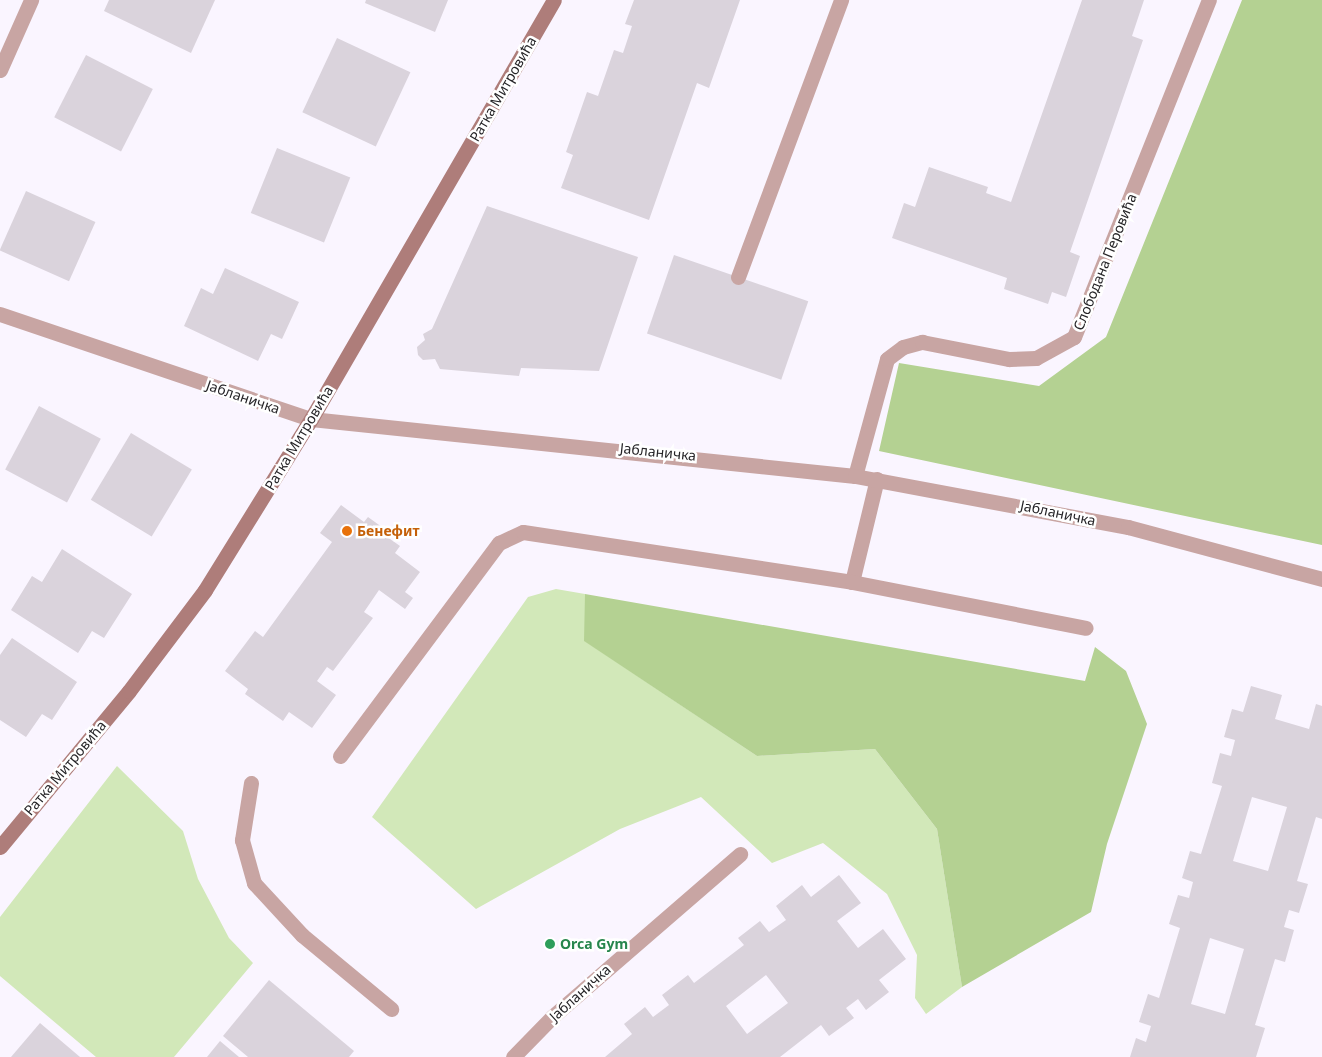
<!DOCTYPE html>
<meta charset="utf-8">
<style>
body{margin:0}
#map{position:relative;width:1322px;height:1057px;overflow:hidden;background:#faf5ff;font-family:"Noto Sans",sans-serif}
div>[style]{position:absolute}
.green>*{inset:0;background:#d2e8b9}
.forest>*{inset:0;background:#b4d192}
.building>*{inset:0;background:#dad3dc;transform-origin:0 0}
.service>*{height:15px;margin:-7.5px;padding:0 7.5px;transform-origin:7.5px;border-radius:7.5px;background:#c8a5a3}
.minor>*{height:15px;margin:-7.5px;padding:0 7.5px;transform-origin:7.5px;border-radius:7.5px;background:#c8a5a3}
.tertiary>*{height:15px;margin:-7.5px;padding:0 7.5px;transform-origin:7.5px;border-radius:7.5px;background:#c8a5a3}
.secondary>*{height:15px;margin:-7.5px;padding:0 7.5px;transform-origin:7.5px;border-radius:7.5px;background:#ae7d7a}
.dots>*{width:14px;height:14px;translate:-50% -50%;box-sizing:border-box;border:2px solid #fff;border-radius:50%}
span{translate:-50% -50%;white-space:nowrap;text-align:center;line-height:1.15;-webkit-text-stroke:5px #fff;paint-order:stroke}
.street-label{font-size:14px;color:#252427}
.food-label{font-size:14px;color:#c56008;font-weight:700}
.left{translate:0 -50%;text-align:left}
.leisure-label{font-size:14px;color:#27864d;font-weight:700}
</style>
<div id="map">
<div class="green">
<div style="clip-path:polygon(556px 589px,585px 594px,585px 641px,757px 756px,875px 749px,937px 829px,962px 987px,926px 1014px,915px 998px,917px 955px,887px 894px,823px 843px,772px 863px,701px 797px,620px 829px,476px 909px,372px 817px,528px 597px)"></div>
<div style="clip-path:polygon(117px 766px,183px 831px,198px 879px,229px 938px,253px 963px,174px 1057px,96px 1057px,0 976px,0 917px)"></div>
</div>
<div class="forest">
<div style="clip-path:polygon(1242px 0,1322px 0,1322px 545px,879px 451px,899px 363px,1039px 386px,1106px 337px)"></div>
<div style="clip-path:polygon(585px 594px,1085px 681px,1095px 647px,1126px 671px,1147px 724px,1107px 844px,1091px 912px,962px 987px,937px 829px,875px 749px,757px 756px,584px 641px)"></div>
</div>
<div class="building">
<div style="clip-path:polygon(109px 0,215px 0,191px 53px,104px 11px)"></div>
<div style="clip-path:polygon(366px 0,448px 0,435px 32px,365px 3px)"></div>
<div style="clip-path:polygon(634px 0,740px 0,709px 88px,697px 83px,649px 220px,561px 188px,573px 155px,566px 152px,587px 92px,598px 96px,614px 50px,623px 53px,632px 26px,625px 24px)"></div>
<div style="clip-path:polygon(1082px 0,1144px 0,1132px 36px,1143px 40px,1070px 252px,1080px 256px,1066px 297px,1052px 292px,1048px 304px,1004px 289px,1007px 278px,892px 238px,904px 203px,915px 207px,929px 167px,988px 187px,986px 193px,1011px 202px)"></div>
<div style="left:337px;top:38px;width:81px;height:82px;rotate:25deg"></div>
<div style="left:86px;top:55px;width:75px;height:70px;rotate:27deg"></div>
<div style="left:277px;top:148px;width:79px;height:70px;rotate:22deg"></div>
<div style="left:26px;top:191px;width:76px;height:65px;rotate:24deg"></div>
<div style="clip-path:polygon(487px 206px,638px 257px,599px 371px,521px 368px,519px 376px,440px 369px,435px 359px,423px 360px,418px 355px,417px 347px,425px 340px,423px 334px,432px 329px)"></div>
<div style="left:674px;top:255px;width:142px;height:83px;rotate:19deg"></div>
<div style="clip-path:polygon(225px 268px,299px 302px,282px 339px,271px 334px,258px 361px,184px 326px,201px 288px,213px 294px)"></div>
<div style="left:39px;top:406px;width:70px;height:72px;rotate:28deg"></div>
<div style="left:131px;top:433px;width:71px;height:78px;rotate:31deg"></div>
<div style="clip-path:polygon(341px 505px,364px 522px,368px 517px,386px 530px,383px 534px,400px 546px,395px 553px,420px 572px,405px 592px,413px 598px,405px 609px,379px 590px,364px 612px,373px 618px,333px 671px,327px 667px,317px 681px,336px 695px,312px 728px,289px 712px,283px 721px,245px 694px,248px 689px,225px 671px,255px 631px,263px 637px,332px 542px,320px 533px)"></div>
<div style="clip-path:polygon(62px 549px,132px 594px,104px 638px,92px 631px,78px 653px,11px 610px,32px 576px,42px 582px)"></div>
<div style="clip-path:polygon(12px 638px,77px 682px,52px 720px,42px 714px,26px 737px,0 720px,0 655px)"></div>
<div style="clip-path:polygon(evenodd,1251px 686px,1282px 695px,1275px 719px,1309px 729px,1316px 704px,1322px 706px,1322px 819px,1316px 817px,1297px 881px,1308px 884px,1299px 913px,1289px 910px,1284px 927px,1294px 930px,1285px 962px,1275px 959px,1255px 1025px,1265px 1028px,1256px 1057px,1130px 1057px,1136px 1038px,1146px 1042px,1151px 1026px,1139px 1022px,1148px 994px,1159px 998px,1180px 928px,1169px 924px,1178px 895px,1189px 898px,1193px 882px,1182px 878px,1190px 851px,1201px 854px,1222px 786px,1212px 783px,1220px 753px,1231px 756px,1235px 740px,1224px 737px,1232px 709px,1243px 712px,1251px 686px,1252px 797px,1287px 807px,1268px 871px,1233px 861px,1252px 797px,1251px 686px,1210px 938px,1244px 949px,1225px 1014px,1191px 1004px,1210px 938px)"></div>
<div style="clip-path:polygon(evenodd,839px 875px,861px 903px,837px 921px,858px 948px,883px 929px,906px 959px,879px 980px,889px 992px,866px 1010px,858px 999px,846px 1008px,854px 1018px,829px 1036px,821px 1025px,780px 1057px,605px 1057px,632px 1034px,624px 1024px,645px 1007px,653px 1017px,669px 1005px,662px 995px,688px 975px,694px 983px,744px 945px,738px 938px,760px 921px,769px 932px,786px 920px,776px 906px,802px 885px,811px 897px,839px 875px,766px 975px,788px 1003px,747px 1034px,726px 1006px,766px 975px)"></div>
<div style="clip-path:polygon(269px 980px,354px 1051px,349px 1057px,248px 1057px,223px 1036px)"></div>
<div style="clip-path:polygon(40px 1023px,80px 1057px,11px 1057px)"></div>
<div style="clip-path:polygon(220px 1041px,239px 1057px,207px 1057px)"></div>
</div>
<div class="service">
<div style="left:852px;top:582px;width:106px;rotate:-76.4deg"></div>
<div style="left:340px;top:756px;width:266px;rotate:-53.3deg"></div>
<div style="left:499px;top:543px;width:26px;rotate:-25deg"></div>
<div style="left:523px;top:532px;width:333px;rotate:8.6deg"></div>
<div style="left:852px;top:582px;width:238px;rotate:11.1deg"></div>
<div style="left:251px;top:783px;width:58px;rotate:99deg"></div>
<div style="left:242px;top:840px;width:45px;rotate:74.4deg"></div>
<div style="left:254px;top:883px;width:71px;rotate:47.3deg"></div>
<div style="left:302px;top:935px;width:116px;rotate:39.7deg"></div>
<div style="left:513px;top:1057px;width:56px;rotate:-45.7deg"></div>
<div style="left:552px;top:1017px;width:249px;rotate:-40.9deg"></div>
</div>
<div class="minor">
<div style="left:0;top:70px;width:77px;rotate:-66.1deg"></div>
<div style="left:738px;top:277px;width:296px;rotate:-69.6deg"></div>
<div style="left:0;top:314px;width:328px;rotate:18.7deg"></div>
<div style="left:855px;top:476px;width:121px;rotate:-74.7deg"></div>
<div style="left:887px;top:359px;width:20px;rotate:-37deg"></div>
<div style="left:903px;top:347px;width:20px;rotate:-15deg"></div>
<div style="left:922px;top:342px;width:89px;rotate:11.1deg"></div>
<div style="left:1009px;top:359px;width:27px;rotate:-2deg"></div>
<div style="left:1036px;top:358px;width:43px;rotate:-28.9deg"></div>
<div style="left:1074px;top:337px;width:363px;rotate:-68.2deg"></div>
</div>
<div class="tertiary">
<div style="left:311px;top:419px;width:547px;rotate:5.98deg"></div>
<div style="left:855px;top:476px;width:278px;rotate:10.6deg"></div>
<div style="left:1128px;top:527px;width:201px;rotate:15deg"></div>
</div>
<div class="secondary">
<div style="left:0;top:847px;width:202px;rotate:-50.4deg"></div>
<div style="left:129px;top:691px;width:126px;rotate:-53deg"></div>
<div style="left:205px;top:590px;width:201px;rotate:-58.2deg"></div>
<div style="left:311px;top:419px;width:484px;rotate:-59.9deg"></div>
</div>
<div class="dots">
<div style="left:347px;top:531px;background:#e8710a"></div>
<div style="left:550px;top:944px;background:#2e9e5b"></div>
</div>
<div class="street-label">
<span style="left:503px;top:89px;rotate:-60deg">Ратка Митровића</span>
<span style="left:1105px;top:262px;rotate:-68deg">Слободана Перовића</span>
<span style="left:243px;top:397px;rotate:19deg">Јабланичка</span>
<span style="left:299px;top:438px;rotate:-59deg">Ратка Митровића</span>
<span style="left:658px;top:452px;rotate:6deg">Јабланичка</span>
<span style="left:1058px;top:513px;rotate:12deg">Јабланичка</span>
<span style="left:65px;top:768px;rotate:-50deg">Ратка Митровића</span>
<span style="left:580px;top:993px;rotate:-42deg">Јабланичка</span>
</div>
<div class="food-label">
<span class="left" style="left:357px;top:531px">Бенефит</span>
</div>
<div class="leisure-label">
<span class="left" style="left:560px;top:944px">Orca Gym</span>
</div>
</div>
